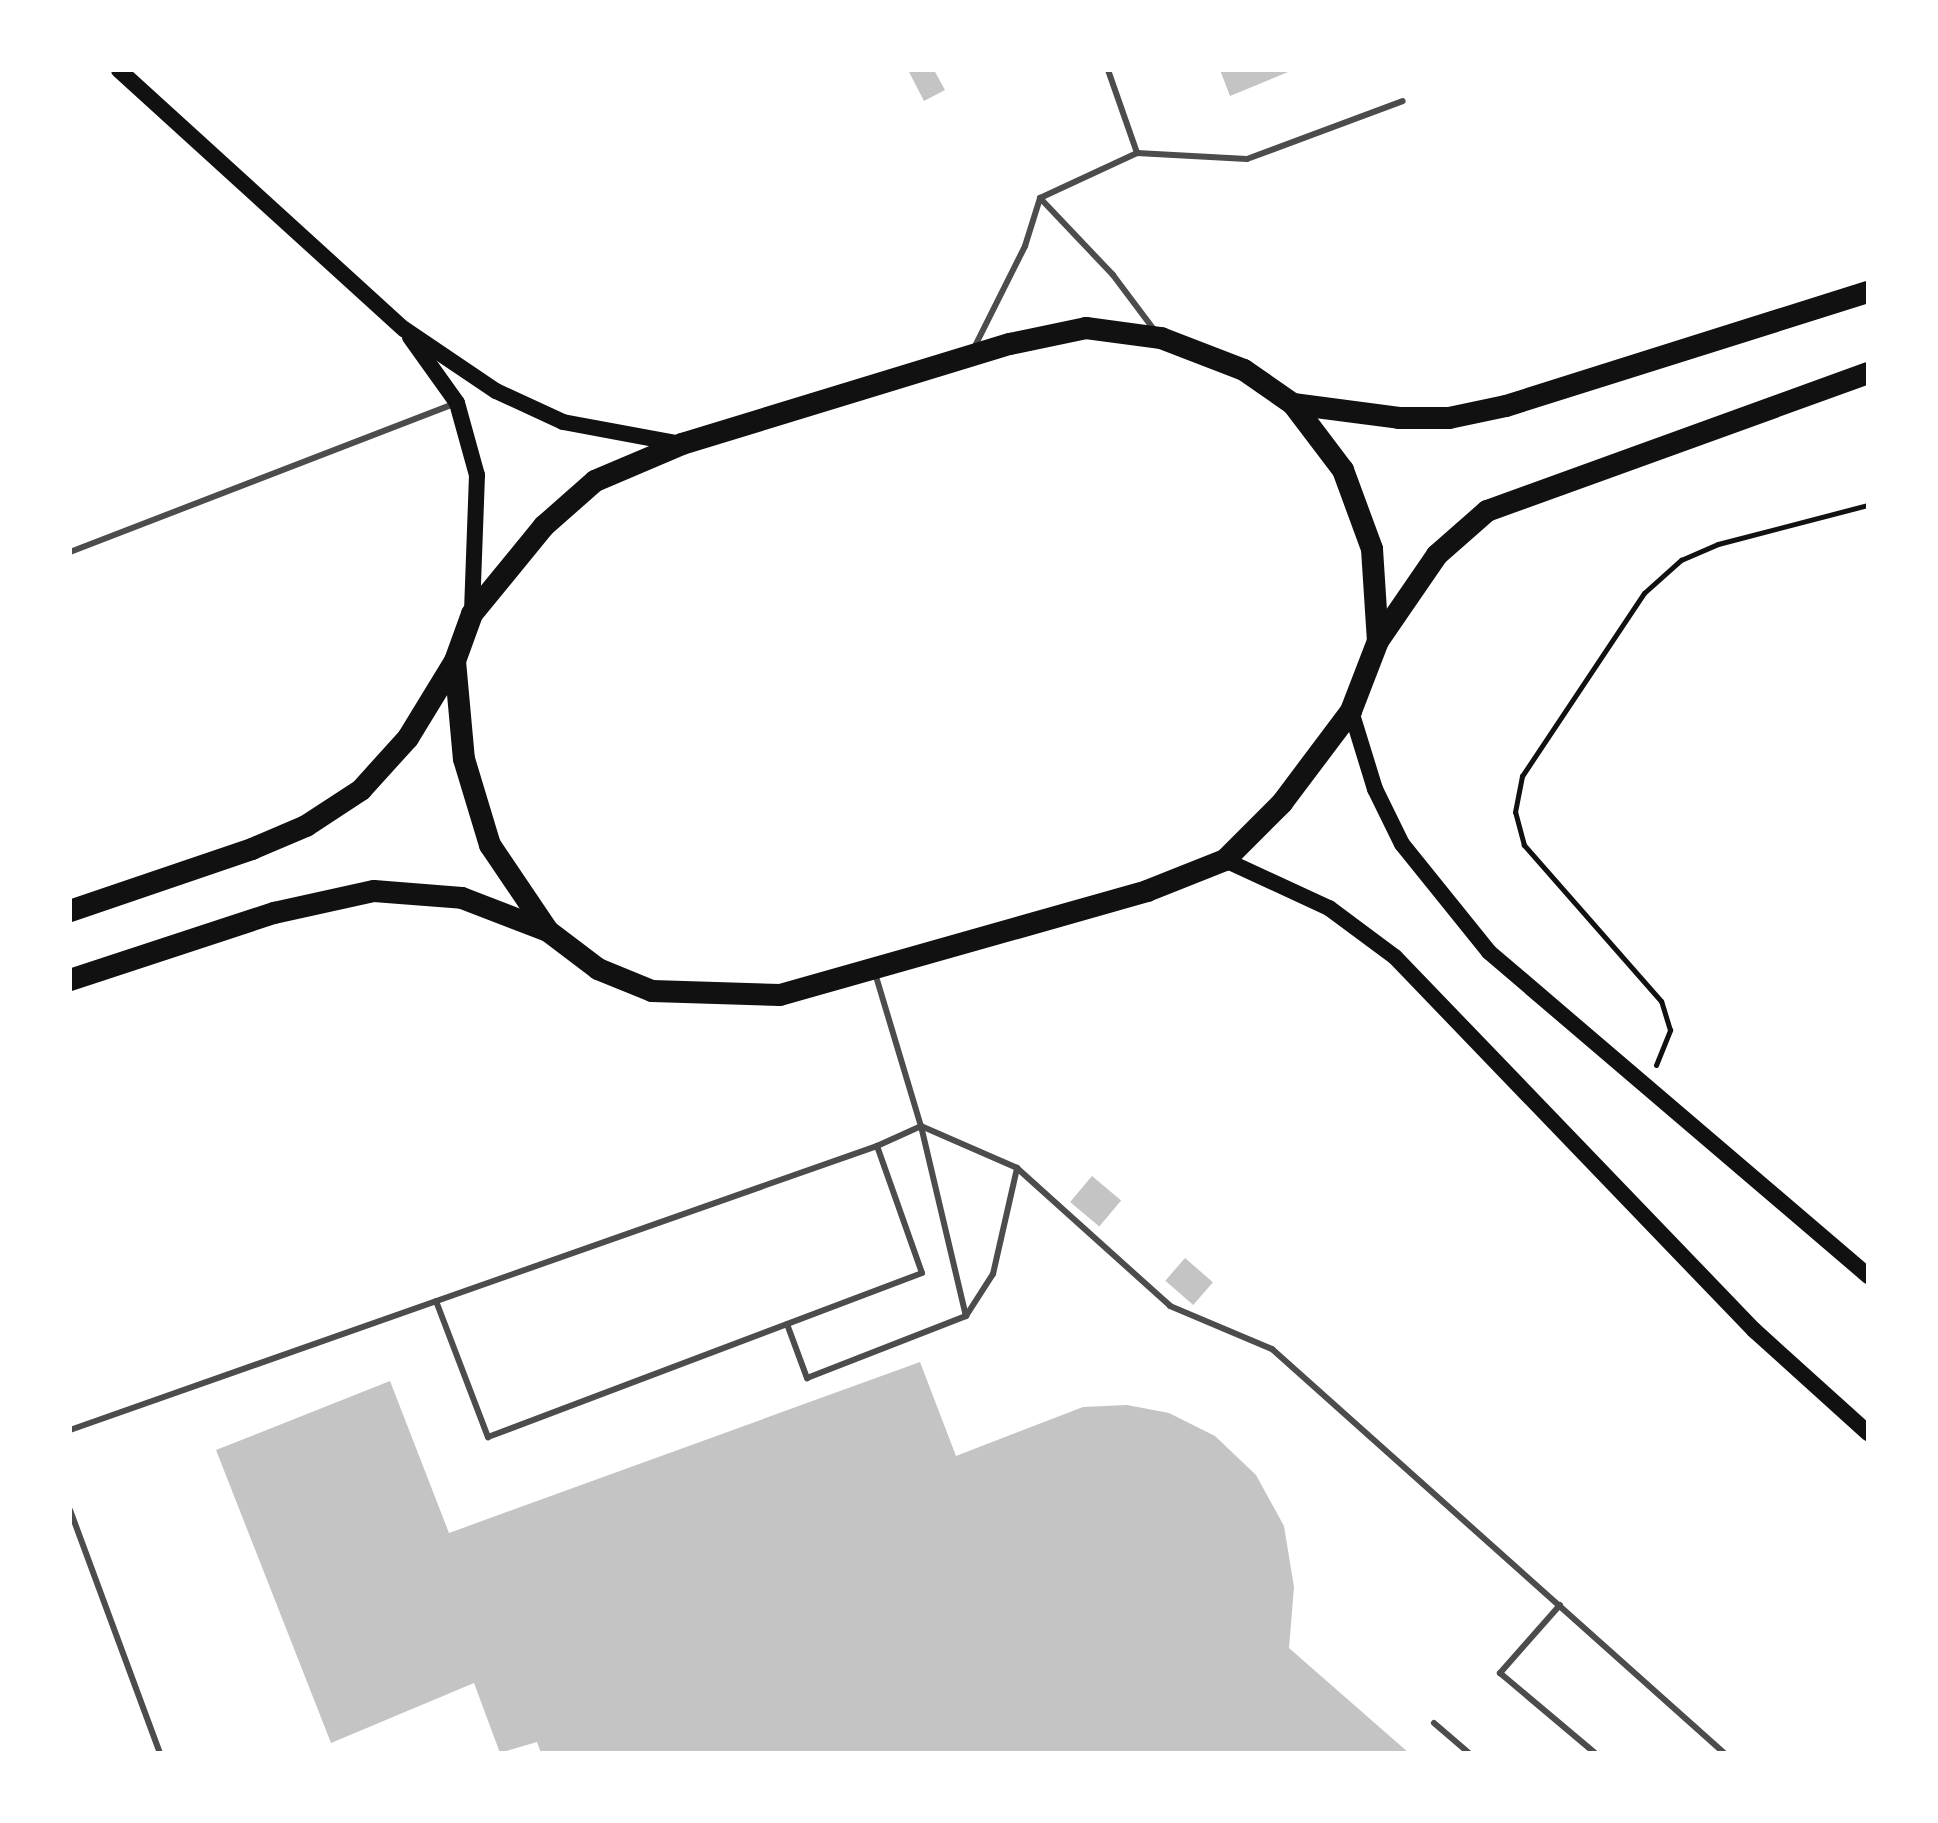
<!DOCTYPE html>
<style>
body{margin:0}
#map{position:relative;width:1938px;height:1823px;overflow:hidden;background:#fff;font-family:Barlow,sans-serif}
div>[style]{position:absolute}
.building>*{inset:0;background:#c4c4c4;transform-origin:0 0}
.path>*{height:5px;margin:-2.5px;padding:0 2.5px;transform-origin:2.5px;border-radius:2.5px;background:#111}
.service>*{height:6px;margin:-3px;padding:0 3px;transform-origin:3px;border-radius:3px;background:#4c4c4c}
.secondary>*{height:16px;margin:-8px;padding:0 8px;transform-origin:8px;border-radius:8px;background:#111}
.trunk>*{height:22px;margin:-11px;padding:0 11px;transform-origin:11px;border-radius:11px;background:#111}
span{translate:-50% -50%;white-space:nowrap;text-align:center;line-height:1.15;-webkit-text-stroke:7px #fff;paint-order:stroke}
.frame{position:absolute;inset:0;border:72px solid #fff;pointer-events:none}
</style>
<div id="map">
<div class="building">
<div style="clip-path:polygon(908px 70px,934px 70px,945px 90px,924px 101px)"></div>
<div style="clip-path:polygon(1220px 70px,1293px 70px,1230px 96px)"></div>
<div style="left:1092px;top:1176px;width:38px;height:34px;rotate:40deg"></div>
<div style="left:1185px;top:1258px;width:37px;height:30px;rotate:41deg"></div>
<div style="clip-path:polygon(920px 1362px,956px 1456px,1083px 1407px,1127px 1405px,1169px 1413px,1215px 1436px,1256px 1475px,1284px 1526px,1294px 1587px,1289px 1648px,1409px 1753px,541px 1753px,537px 1742px,500px 1753px,474px 1683px,331px 1743px,216px 1450px,390px 1381px,449px 1533px)"></div>
</div>
<div class="path">
<div style="left:1656px;top:1065px;width:38px;rotate:-68deg"></div>
<div style="left:1670px;top:1030px;width:30px;rotate:-107deg"></div>
<div style="left:1661px;top:1001px;width:208px;rotate:-131.3deg"></div>
<div style="left:1524px;top:845px;width:34px;rotate:-105deg"></div>
<div style="left:1515px;top:812px;width:37px;rotate:-79deg"></div>
<div style="left:1522px;top:776px;width:220px;rotate:-56.3deg"></div>
<div style="left:1644px;top:593px;width:50px;rotate:-41.7deg"></div>
<div style="left:1681px;top:560px;width:40px;rotate:-23.4deg"></div>
<div style="left:1718px;top:544px;width:155px;rotate:-14.6deg"></div>
</div>
<div class="service">
<div style="left:1108px;top:70px;width:88px;rotate:70.7deg"></div>
<div style="left:1040px;top:198px;width:106px;rotate:46.5deg"></div>
<div style="left:1113px;top:275px;width:70px;rotate:53.1deg"></div>
<div style="left:974px;top:348px;width:114px;rotate:-63.4deg"></div>
<div style="left:1025px;top:246px;width:50px;rotate:-72.6deg"></div>
<div style="left:1040px;top:198px;width:107px;rotate:-24.9deg"></div>
<div style="left:1137px;top:153px;width:110px;rotate:3.1deg"></div>
<div style="left:1247px;top:159px;width:166px;rotate:-20.4deg"></div>
<div style="left:70px;top:552px;width:415px;rotate:-21.1deg"></div>
<div style="left:875px;top:973px;width:160px;rotate:73.3deg"></div>
<div style="left:921px;top:1126px;width:195px;rotate:76.7deg"></div>
<div style="left:436px;top:1301px;width:146px;rotate:69.1deg"></div>
<div style="left:488px;top:1437px;width:464px;rotate:-20.7deg"></div>
<div style="left:922px;top:1273px;width:135px;rotate:-109.5deg"></div>
<div style="left:787px;top:1324px;width:58px;rotate:69.7deg"></div>
<div style="left:807px;top:1378px;width:171px;rotate:-21.3deg"></div>
<div style="left:966px;top:1316px;width:50px;rotate:-57.3deg"></div>
<div style="left:993px;top:1274px;width:109px;rotate:-77.2deg"></div>
<div style="left:70px;top:1430px;width:856px;rotate:-19.39deg"></div>
<div style="left:877px;top:1146px;width:48px;rotate:-24.4deg"></div>
<div style="left:921px;top:1126px;width:105px;rotate:23.6deg"></div>
<div style="left:1017px;top:1168px;width:206px;rotate:42deg"></div>
<div style="left:1170px;top:1306px;width:111px;rotate:22.9deg"></div>
<div style="left:1272px;top:1349px;width:606px;rotate:41.79deg"></div>
<div style="left:70px;top:1510px;width:259px;rotate:69.7deg"></div>
<div style="left:1560px;top:1605px;width:91px;rotate:131.4deg"></div>
<div style="left:1500px;top:1673px;width:124px;rotate:40.1deg"></div>
<div style="left:1434px;top:1723px;width:46px;rotate:40.6deg"></div>
</div>
<div class="secondary">
<div style="left:119px;top:70px;width:385px;rotate:42.3deg"></div>
<div style="left:404px;top:329px;width:111px;rotate:34deg"></div>
<div style="left:496px;top:391px;width:74px;rotate:24.8deg"></div>
<div style="left:563px;top:422px;width:121px;rotate:10.5deg"></div>
<div style="left:410px;top:337px;width:81px;rotate:54.5deg"></div>
<div style="left:457px;top:403px;width:75px;rotate:74.5deg"></div>
<div style="left:477px;top:475px;width:139px;rotate:92.1deg"></div>
<div style="left:1351px;top:711px;width:82px;rotate:72.9deg"></div>
<div style="left:1375px;top:789px;width:61px;rotate:63.9deg"></div>
<div style="left:1402px;top:844px;width:139px;rotate:51.1deg"></div>
<div style="left:1489px;top:952px;width:499px;rotate:40.5deg"></div>
<div style="left:1225px;top:860px;width:115px;rotate:24.8deg"></div>
<div style="left:1329px;top:908px;width:82px;rotate:36.6deg"></div>
<div style="left:1395px;top:957px;width:518px;rotate:46.1deg"></div>
<div style="left:1754px;top:1330px;width:154px;rotate:42.1deg"></div>
</div>
<div class="trunk">
<div style="left:1293px;top:404px;width:107px;rotate:7.5deg"></div>
<div style="left:1399px;top:418px;width:50px"></div>
<div style="left:1449px;top:418px;width:58px;rotate:-11.9deg"></div>
<div style="left:1506px;top:406px;width:380px;rotate:-17.5deg"></div>
<div style="left:455px;top:661px;width:98px;rotate:84.8deg"></div>
<div style="left:464px;top:759px;width:90px;rotate:73.2deg"></div>
<div style="left:490px;top:845px;width:104px;rotate:56deg"></div>
<div style="left:70px;top:911px;width:192px;rotate:-18.8deg"></div>
<div style="left:252px;top:849px;width:59px;rotate:-23.1deg"></div>
<div style="left:306px;top:826px;width:66px;rotate:-33.2deg"></div>
<div style="left:361px;top:790px;width:70px;rotate:-47.9deg"></div>
<div style="left:408px;top:738px;width:90px;rotate:-58.6deg"></div>
<div style="left:455px;top:661px;width:50px;rotate:-70.1deg"></div>
<div style="left:472px;top:614px;width:114px;rotate:-50.7deg"></div>
<div style="left:544px;top:526px;width:68px;rotate:-41.4deg"></div>
<div style="left:595px;top:481px;width:95px;rotate:-23deg"></div>
<div style="left:682px;top:444px;width:343px;rotate:-17deg"></div>
<div style="left:1010px;top:344px;width:78px;rotate:-11.9deg"></div>
<div style="left:1086px;top:328px;width:76px;rotate:7.6deg"></div>
<div style="left:1161px;top:338px;width:89px;rotate:21.1deg"></div>
<div style="left:1244px;top:370px;width:60px;rotate:34.8deg"></div>
<div style="left:1293px;top:404px;width:83px;rotate:52.9deg"></div>
<div style="left:1343px;top:470px;width:84px;rotate:69.8deg"></div>
<div style="left:1372px;top:549px;width:92px;rotate:86.3deg"></div>
<div style="left:70px;top:980px;width:215px;rotate:-18.2deg"></div>
<div style="left:274px;top:913px;width:102px;rotate:-12.4deg"></div>
<div style="left:374px;top:891px;width:88px;rotate:4.5deg"></div>
<div style="left:462px;top:898px;width:92px;rotate:21deg"></div>
<div style="left:548px;top:931px;width:63px;rotate:37.2deg"></div>
<div style="left:598px;top:969px;width:58px;rotate:22.2deg"></div>
<div style="left:652px;top:991px;width:128px;rotate:1.8deg"></div>
<div style="left:780px;top:995px;width:381px;rotate:-15.8deg"></div>
<div style="left:1147px;top:891px;width:84px;rotate:-21.7deg"></div>
<div style="left:1225px;top:860px;width:81px;rotate:-45deg"></div>
<div style="left:1282px;top:803px;width:115px;rotate:-53.1deg"></div>
<div style="left:1351px;top:711px;width:75px;rotate:-68.9deg"></div>
<div style="left:1378px;top:641px;width:104px;rotate:-55.5deg"></div>
<div style="left:1437px;top:555px;width:67px;rotate:-41.3deg"></div>
<div style="left:1487px;top:511px;width:405px;rotate:-19.9deg"></div>
</div>
<div class="frame"></div>
</div>
